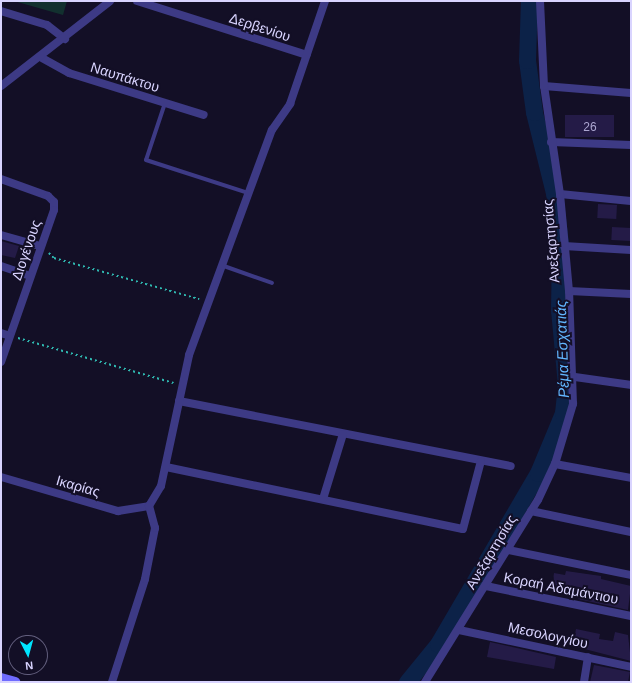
<!DOCTYPE html>
<meta charset="utf-8">
<style>
body{margin:0}
#map{position:relative;width:632px;height:683px;overflow:hidden;background:#130f26;font-family:Arial,sans-serif}
div>[style]{position:absolute}
.green>*{inset:0;background:#12302f}
.river>*{height:17px;margin:-8.5px;padding:0 8.5px;transform-origin:8.5px;border-radius:8.5px;background:#0c2248}
.building>*{inset:0;background:#241b47;transform-origin:0 0}
.path>*{height:1.5px;margin-top:-0.75px;transform-origin:0;background:repeating-linear-gradient(90deg,#2fb8b0 0 2px,transparent 0 5px)}
.lane>*{height:4px;margin:-2px;padding:0 2px;transform-origin:2px;border-radius:2px;background:#3d3a85}
.street>*{height:8px;margin:-4px;padding:0 4px;transform-origin:4px;border-radius:4px;background:#3d3a85}
.secondary>*{height:10px;margin:-5px;padding:0 5px;transform-origin:5px;border-radius:5px;background:#6f6bff}
span{translate:-50% -50%;white-space:nowrap;text-align:center;line-height:1.15;-webkit-text-stroke:4px #130f26;paint-order:stroke}
.number-label{font-size:12px;color:#aca6d1}
.number-label span{-webkit-text-stroke-width:0}
.street-label{font-size:14px;color:#d9d4ff}
.water-label{font-size:15px;color:#62b6ff;font-style:italic}
.frame{position:absolute;inset:0;border:2px solid #d9d4ff;pointer-events:none}
.north{position:absolute;left:8px;top:635px;width:40px;height:40px;box-sizing:border-box;background:#130f26;border:1px solid #625e7d;border-radius:50%;rotate:174deg;font-size:11px;font-weight:700;line-height:16px;text-align:center;color:#d9d4ff}
.north::after{content:'';display:block;margin:auto;width:14px;height:18px;background:#00e5ff;clip-path:polygon(50% 0,100% 100%,50% 72%,0 100%)}
</style>
<div id="map">
<div class="green">
<div style="clip-path:polygon(14px 1px,67px 1px,63px 15px)"></div>
</div>
<div class="river">
<div style="left:407px;top:682px;width:49px;rotate:-50.8deg"></div>
<div style="left:438px;top:644px;width:198px;rotate:-59.7deg"></div>
<div style="left:538px;top:473px;width:65px;rotate:-67.4deg"></div>
<div style="left:563px;top:413px;width:28px;rotate:-84deg"></div>
<div style="left:566px;top:385px;width:75px;rotate:-95.3deg"></div>
<div style="left:559px;top:310px;width:67px;rotate:-89.1deg"></div>
<div style="left:560px;top:243px;width:50px;rotate:-96.8deg"></div>
<div style="left:554px;top:193px;width:83px;rotate:-103.9deg"></div>
<div style="left:534px;top:112px;width:52px;rotate:-97.7deg"></div>
<div style="left:527px;top:60px;width:59px;rotate:-88.1deg"></div>
</div>
<div class="building">
<div style="left:565px;top:115px;width:49px;height:22px"></div>
<div style="left:598px;top:204px;width:19px;height:14px;rotate:3deg"></div>
<div style="left:612px;top:227px;width:19px;height:13px;rotate:3deg"></div>
<div style="clip-path:polygon(1px 241px,19px 246px,15px 258px,1px 255px)"></div>
<div style="clip-path:polygon(566px 571px,601px 576px,601px 579px,631px 586px,628px 610px,578px 599px,579px 591px,552px 587px,554px 573px,565px 575px)"></div>
<div style="clip-path:polygon(576px 629px,600px 634px,599px 639px,613px 641px,615px 632px,628px 635px,631px 661px,573px 646px)"></div>
<div style="clip-path:polygon(490px 642px,556px 657px,554px 669px,487px 657px)"></div>
<div style="clip-path:polygon(594px 665px,630px 672px,628px 682px,590px 682px)"></div>
</div>
<div class="path">
<div style="left:49px;top:253px;width:7px;rotate:45deg"></div>
<div style="left:54px;top:258px;width:151px;rotate:15.8deg"></div>
<div style="left:18px;top:338px;width:162px;rotate:16.1deg"></div>
</div>
<div class="lane">
<div style="left:165px;top:103px;width:60px;rotate:108.4deg"></div>
<div style="left:146px;top:160px;width:107px;rotate:17.9deg"></div>
<div style="left:221px;top:265px;width:54px;rotate:19.4deg"></div>
</div>
<div class="street">
<div style="left:137px;top:1px;width:178px;rotate:17.6deg"></div>
<div style="left:1px;top:11px;width:48px;rotate:16.9deg"></div>
<div style="left:47px;top:25px;width:23px;rotate:38deg"></div>
<div style="left:42px;top:58px;width:31px;rotate:29deg"></div>
<div style="left:69px;top:73px;width:141px;rotate:17.3deg"></div>
<div style="left:1px;top:86px;width:138px;rotate:-37.9deg"></div>
<div style="left:544px;top:86px;width:87px;rotate:4.6deg"></div>
<div style="left:551px;top:142px;width:80px;rotate:2.1deg"></div>
<div style="left:1px;top:179px;width:50px;rotate:19.9deg"></div>
<div style="left:48px;top:196px;width:8px;rotate:45deg"></div>
<div style="left:54px;top:202px;width:8px;rotate:90deg"></div>
<div style="left:54px;top:210px;width:161px;rotate:109.2deg"></div>
<div style="left:560px;top:194px;width:71px;rotate:5.6deg"></div>
<div style="left:1px;top:235px;width:41px;rotate:15.8deg"></div>
<div style="left:564px;top:246px;width:67px;rotate:3.4deg"></div>
<div style="left:1px;top:266px;width:31px;rotate:19deg"></div>
<div style="left:569px;top:291px;width:62px;rotate:2.8deg"></div>
<div style="left:1px;top:333px;width:9px;rotate:18deg"></div>
<div style="left:575px;top:377px;width:57px;rotate:8.1deg"></div>
<div style="left:179px;top:401px;width:338px;rotate:11.1deg"></div>
<div style="left:555px;top:464px;width:77px;rotate:10.4deg"></div>
<div style="left:166px;top:467px;width:303px;rotate:11.8deg"></div>
<div style="left:463px;top:529px;width:70px;rotate:-75.2deg"></div>
<div style="left:1px;top:477px;width:122px;rotate:16.2deg"></div>
<div style="left:118px;top:511px;width:31px;rotate:-9deg"></div>
<div style="left:323px;top:499px;width:68px;rotate:-72.9deg"></div>
<div style="left:531px;top:511px;width:102px;rotate:11.9deg"></div>
<div style="left:508px;top:550px;width:126px;rotate:11.5deg"></div>
<div style="left:486px;top:586px;width:148px;rotate:11.7deg"></div>
<div style="left:459px;top:630px;width:176px;rotate:12.1deg"></div>
<div style="left:112px;top:682px;width:108px;rotate:-72.2deg"></div>
<div style="left:145px;top:579px;width:52px;rotate:-78.9deg"></div>
<div style="left:155px;top:528px;width:23px;rotate:-105deg"></div>
<div style="left:149px;top:506px;width:23px;rotate:-59deg"></div>
<div style="left:161px;top:486px;width:134px;rotate:-77.9deg"></div>
<div style="left:189px;top:355px;width:240px;rotate:-69.8deg"></div>
<div style="left:272px;top:130px;width:32px;rotate:-55deg"></div>
<div style="left:290px;top:104px;width:109px;rotate:-71.2deg"></div>
<div style="left:425px;top:682px;width:214px;rotate:-58.2deg"></div>
<div style="left:538px;top:500px;width:40px;rotate:-65deg"></div>
<div style="left:555px;top:464px;width:63px;rotate:-73.3deg"></div>
<div style="left:573px;top:404px;width:113px;rotate:-92deg"></div>
<div style="left:569px;top:291px;width:97px;rotate:-95.3deg"></div>
<div style="left:560px;top:194px;width:109px;rotate:-98.4deg"></div>
<div style="left:544px;top:86px;width:85px;rotate:-92.7deg"></div>
<div style="left:584px;top:682px;width:25px;rotate:-81deg"></div>
</div>
<div class="secondary">
<div style="left:1px;top:678px;width:15px;rotate:16deg"></div>
</div>
<div class="number-label">
<span style="left:590px;top:128px">26</span>
</div>
<div class="street-label">
<span style="left:260px;top:27px;rotate:18deg">Δερβενίου</span>
<span style="left:125px;top:77px;rotate:17deg">Ναυπάκτου</span>
<span style="left:551px;top:241px;rotate:-95deg">Ανεξαρτησίας</span>
<span style="left:26px;top:250px;rotate:-71deg">Διογένους</span>
<span style="left:78px;top:486px;rotate:16deg">Ικαρίας</span>
<span style="left:491px;top:552px;rotate:-59deg">Ανεξαρτησίας</span>
<span style="left:561px;top:588px;rotate:11deg">Κοραή Αδαμάντιου</span>
<span style="left:548px;top:635px;rotate:12deg">Μεσολογγίου</span>
</div>
<div class="water-label">
<span style="left:562px;top:349px;rotate:-92deg">Ρέμα Εσχατιάς</span>
</div>
<div class="frame"></div>
<div class="north">N</div>
</div>
